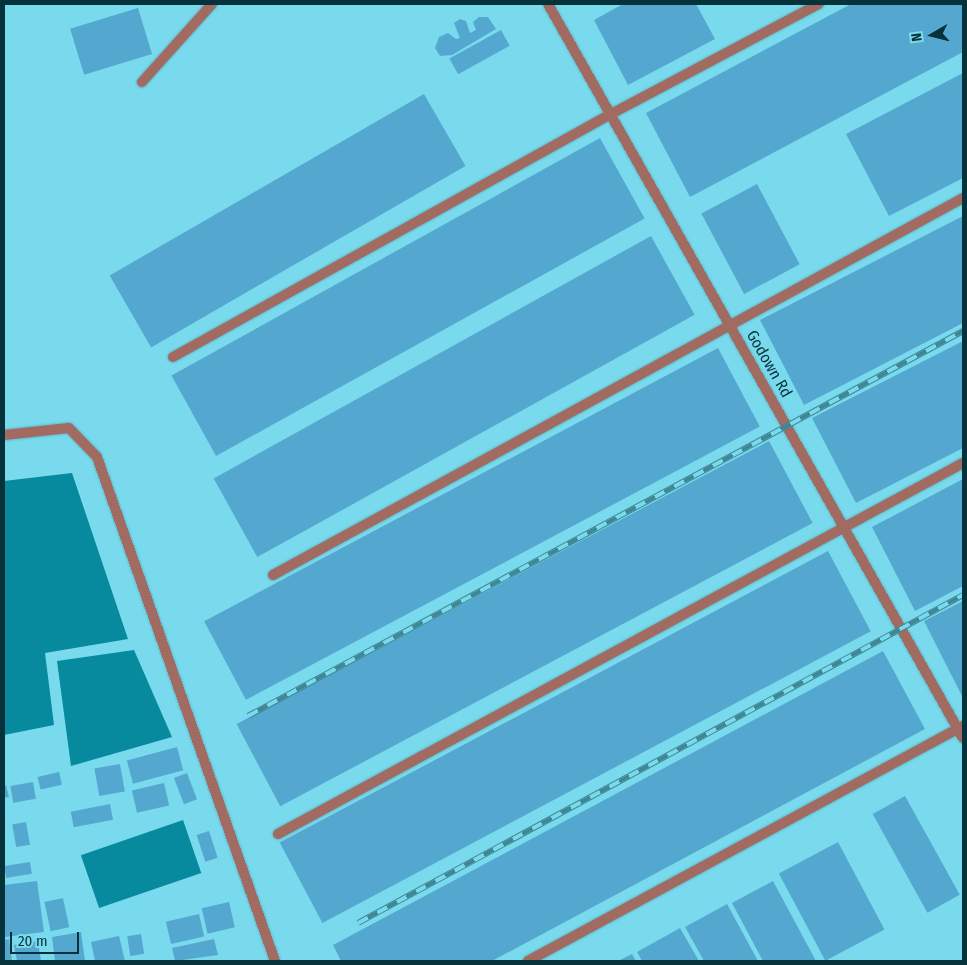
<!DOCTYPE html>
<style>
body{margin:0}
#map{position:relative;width:967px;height:965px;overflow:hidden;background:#79daed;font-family:"Fira Sans Condensed",sans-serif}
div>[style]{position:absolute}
.water>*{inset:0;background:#078a9d;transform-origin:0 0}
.building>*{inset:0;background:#54a8d0;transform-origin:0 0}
.roads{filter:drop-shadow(0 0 1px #60b5c6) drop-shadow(0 0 1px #60b5c6)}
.service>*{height:10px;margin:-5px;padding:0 5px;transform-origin:5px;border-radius:5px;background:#a26b61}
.minor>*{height:10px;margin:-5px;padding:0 5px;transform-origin:5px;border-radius:5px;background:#a26b61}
.rail>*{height:5.5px;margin-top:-2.75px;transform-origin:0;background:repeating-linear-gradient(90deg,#79daed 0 11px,#408795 0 22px);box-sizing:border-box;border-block:1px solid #408795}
span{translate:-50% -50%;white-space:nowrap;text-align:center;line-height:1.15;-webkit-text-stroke:4px #79daed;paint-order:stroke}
.street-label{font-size:16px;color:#06333b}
.frame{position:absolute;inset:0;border:5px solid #06333b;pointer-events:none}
.north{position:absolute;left:907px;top:10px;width:50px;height:50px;-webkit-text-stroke:4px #79daed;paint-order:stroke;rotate:262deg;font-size:14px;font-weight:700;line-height:20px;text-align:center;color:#06333b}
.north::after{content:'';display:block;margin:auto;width:18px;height:22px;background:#06333b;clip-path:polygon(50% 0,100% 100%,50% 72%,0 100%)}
.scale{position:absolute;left:10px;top:932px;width:69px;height:22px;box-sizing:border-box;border:2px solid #06333b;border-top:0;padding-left:6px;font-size:15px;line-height:18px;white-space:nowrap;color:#06333b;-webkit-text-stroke:4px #79daed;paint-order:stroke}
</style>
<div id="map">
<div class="water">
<div style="clip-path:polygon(72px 473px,128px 639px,45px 653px,54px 725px,4px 735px,4px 481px)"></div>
<div style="clip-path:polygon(134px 650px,172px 737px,71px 766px,57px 661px)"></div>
<div style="left:183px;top:820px;width:56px;height:108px;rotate:71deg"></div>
</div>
<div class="building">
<div style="clip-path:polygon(623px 4px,696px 4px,715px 39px,628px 85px,594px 20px)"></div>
<div style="clip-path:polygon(851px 4px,963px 4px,963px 52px,690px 197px,646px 113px)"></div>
<div style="left:138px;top:8px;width:48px;height:71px;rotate:73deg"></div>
<div style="clip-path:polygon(479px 17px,488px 17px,496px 29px,452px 55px,440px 56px,435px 48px,439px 37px,448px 33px,456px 39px,460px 38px,454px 23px,460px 19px,466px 21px,470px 33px,476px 30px,473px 22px)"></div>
<div style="left:501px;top:30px;width:18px;height:59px;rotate:61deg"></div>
<div style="clip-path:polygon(963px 73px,963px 178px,889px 216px,846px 134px)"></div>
<div style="left:424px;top:94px;width:83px;height:363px;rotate:60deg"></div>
<div style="left:600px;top:138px;width:92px;height:490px;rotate:61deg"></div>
<div style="left:757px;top:184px;width:91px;height:63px;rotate:62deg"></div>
<div style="clip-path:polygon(963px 216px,963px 323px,804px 405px,760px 320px)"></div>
<div style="left:651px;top:236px;width:90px;height:500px;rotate:61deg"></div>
<div style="clip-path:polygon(963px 341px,963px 448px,856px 503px,812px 418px)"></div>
<div style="left:718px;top:348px;width:89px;height:582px;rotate:62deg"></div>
<div style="left:769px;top:441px;width:93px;height:603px;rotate:62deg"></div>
<div style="clip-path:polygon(963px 479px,963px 586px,915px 611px,872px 527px)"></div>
<div style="left:828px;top:551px;width:91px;height:621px;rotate:62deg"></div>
<div style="clip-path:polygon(963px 601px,963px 698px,924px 621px)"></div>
<div style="clip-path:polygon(883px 651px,925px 729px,492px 961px,341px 961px,333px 945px)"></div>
<div style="left:177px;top:747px;width:24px;height:52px;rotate:75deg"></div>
<div style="left:120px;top:764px;width:28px;height:26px;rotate:80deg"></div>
<div style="left:59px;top:772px;width:13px;height:22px;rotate:77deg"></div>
<div style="left:187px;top:773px;width:28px;height:14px;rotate:69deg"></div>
<div style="left:33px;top:782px;width:17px;height:23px;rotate:80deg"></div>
<div style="left:164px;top:783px;width:23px;height:33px;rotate:77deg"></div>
<div style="clip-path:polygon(6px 785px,9px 797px,4px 798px,4px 786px)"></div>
<div style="left:905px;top:796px;width:113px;height:37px;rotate:61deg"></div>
<div style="left:110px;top:804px;width:16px;height:40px;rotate:79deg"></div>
<div style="left:26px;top:822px;width:23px;height:14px;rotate:80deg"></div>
<div style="left:209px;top:831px;width:28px;height:13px;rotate:72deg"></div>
<div style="left:838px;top:842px;width:99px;height:67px;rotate:62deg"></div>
<div style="left:30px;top:862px;width:12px;height:26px;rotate:81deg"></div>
<div style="clip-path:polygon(37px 881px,44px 932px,5px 937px,4px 885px)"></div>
<div style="clip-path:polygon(773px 881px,816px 961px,763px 961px,732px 903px)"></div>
<div style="left:63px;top:898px;width:30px;height:19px;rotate:78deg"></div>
<div style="left:229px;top:902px;width:26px;height:28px;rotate:77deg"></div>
<div style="clip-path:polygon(727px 904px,758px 961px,704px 961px,685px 927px)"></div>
<div style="left:199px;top:914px;width:23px;height:34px;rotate:77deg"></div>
<div style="clip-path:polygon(680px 928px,699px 961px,642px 961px,637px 952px)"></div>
<div style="clip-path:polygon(81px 932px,85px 961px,55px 961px,52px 937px)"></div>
<div style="left:141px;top:934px;width:20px;height:14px;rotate:81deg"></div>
<div style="clip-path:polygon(119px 936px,125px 961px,95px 961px,91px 942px)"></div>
<div style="clip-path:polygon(9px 939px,12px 961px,4px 961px,4px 940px)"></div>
<div style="clip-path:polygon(214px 939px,218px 955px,175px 961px,172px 948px)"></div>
<div style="clip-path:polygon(38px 941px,41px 961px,17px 961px,14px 945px)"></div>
<div style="clip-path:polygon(632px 954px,636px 961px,618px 961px)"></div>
</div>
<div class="roads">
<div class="service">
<div style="left:548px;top:4px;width:843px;rotate:60.52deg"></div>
<div style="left:142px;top:82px;width:105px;rotate:-48.1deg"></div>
<div style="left:173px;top:357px;width:501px;rotate:-29.02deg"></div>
<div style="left:611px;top:114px;width:235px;rotate:-27.9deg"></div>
<div style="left:273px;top:575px;width:786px;rotate:-28.65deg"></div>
<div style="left:278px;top:834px;width:779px;rotate:-28.44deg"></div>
<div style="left:528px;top:961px;width:494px;rotate:-28.4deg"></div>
</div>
<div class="minor">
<div style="left:4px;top:435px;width:65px;rotate:-6.1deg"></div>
<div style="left:69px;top:428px;width:40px;rotate:46deg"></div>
<div style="left:97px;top:457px;width:535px;rotate:70.55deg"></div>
</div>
</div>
<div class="rail">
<div style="left:248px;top:716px;width:812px;rotate:-28.3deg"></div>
<div style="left:358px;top:923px;width:688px;rotate:-28.46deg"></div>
</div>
<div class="street-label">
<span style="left:769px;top:364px;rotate:60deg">Godown Rd</span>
</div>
<div class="frame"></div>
<div class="north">N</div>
<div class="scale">20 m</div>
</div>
